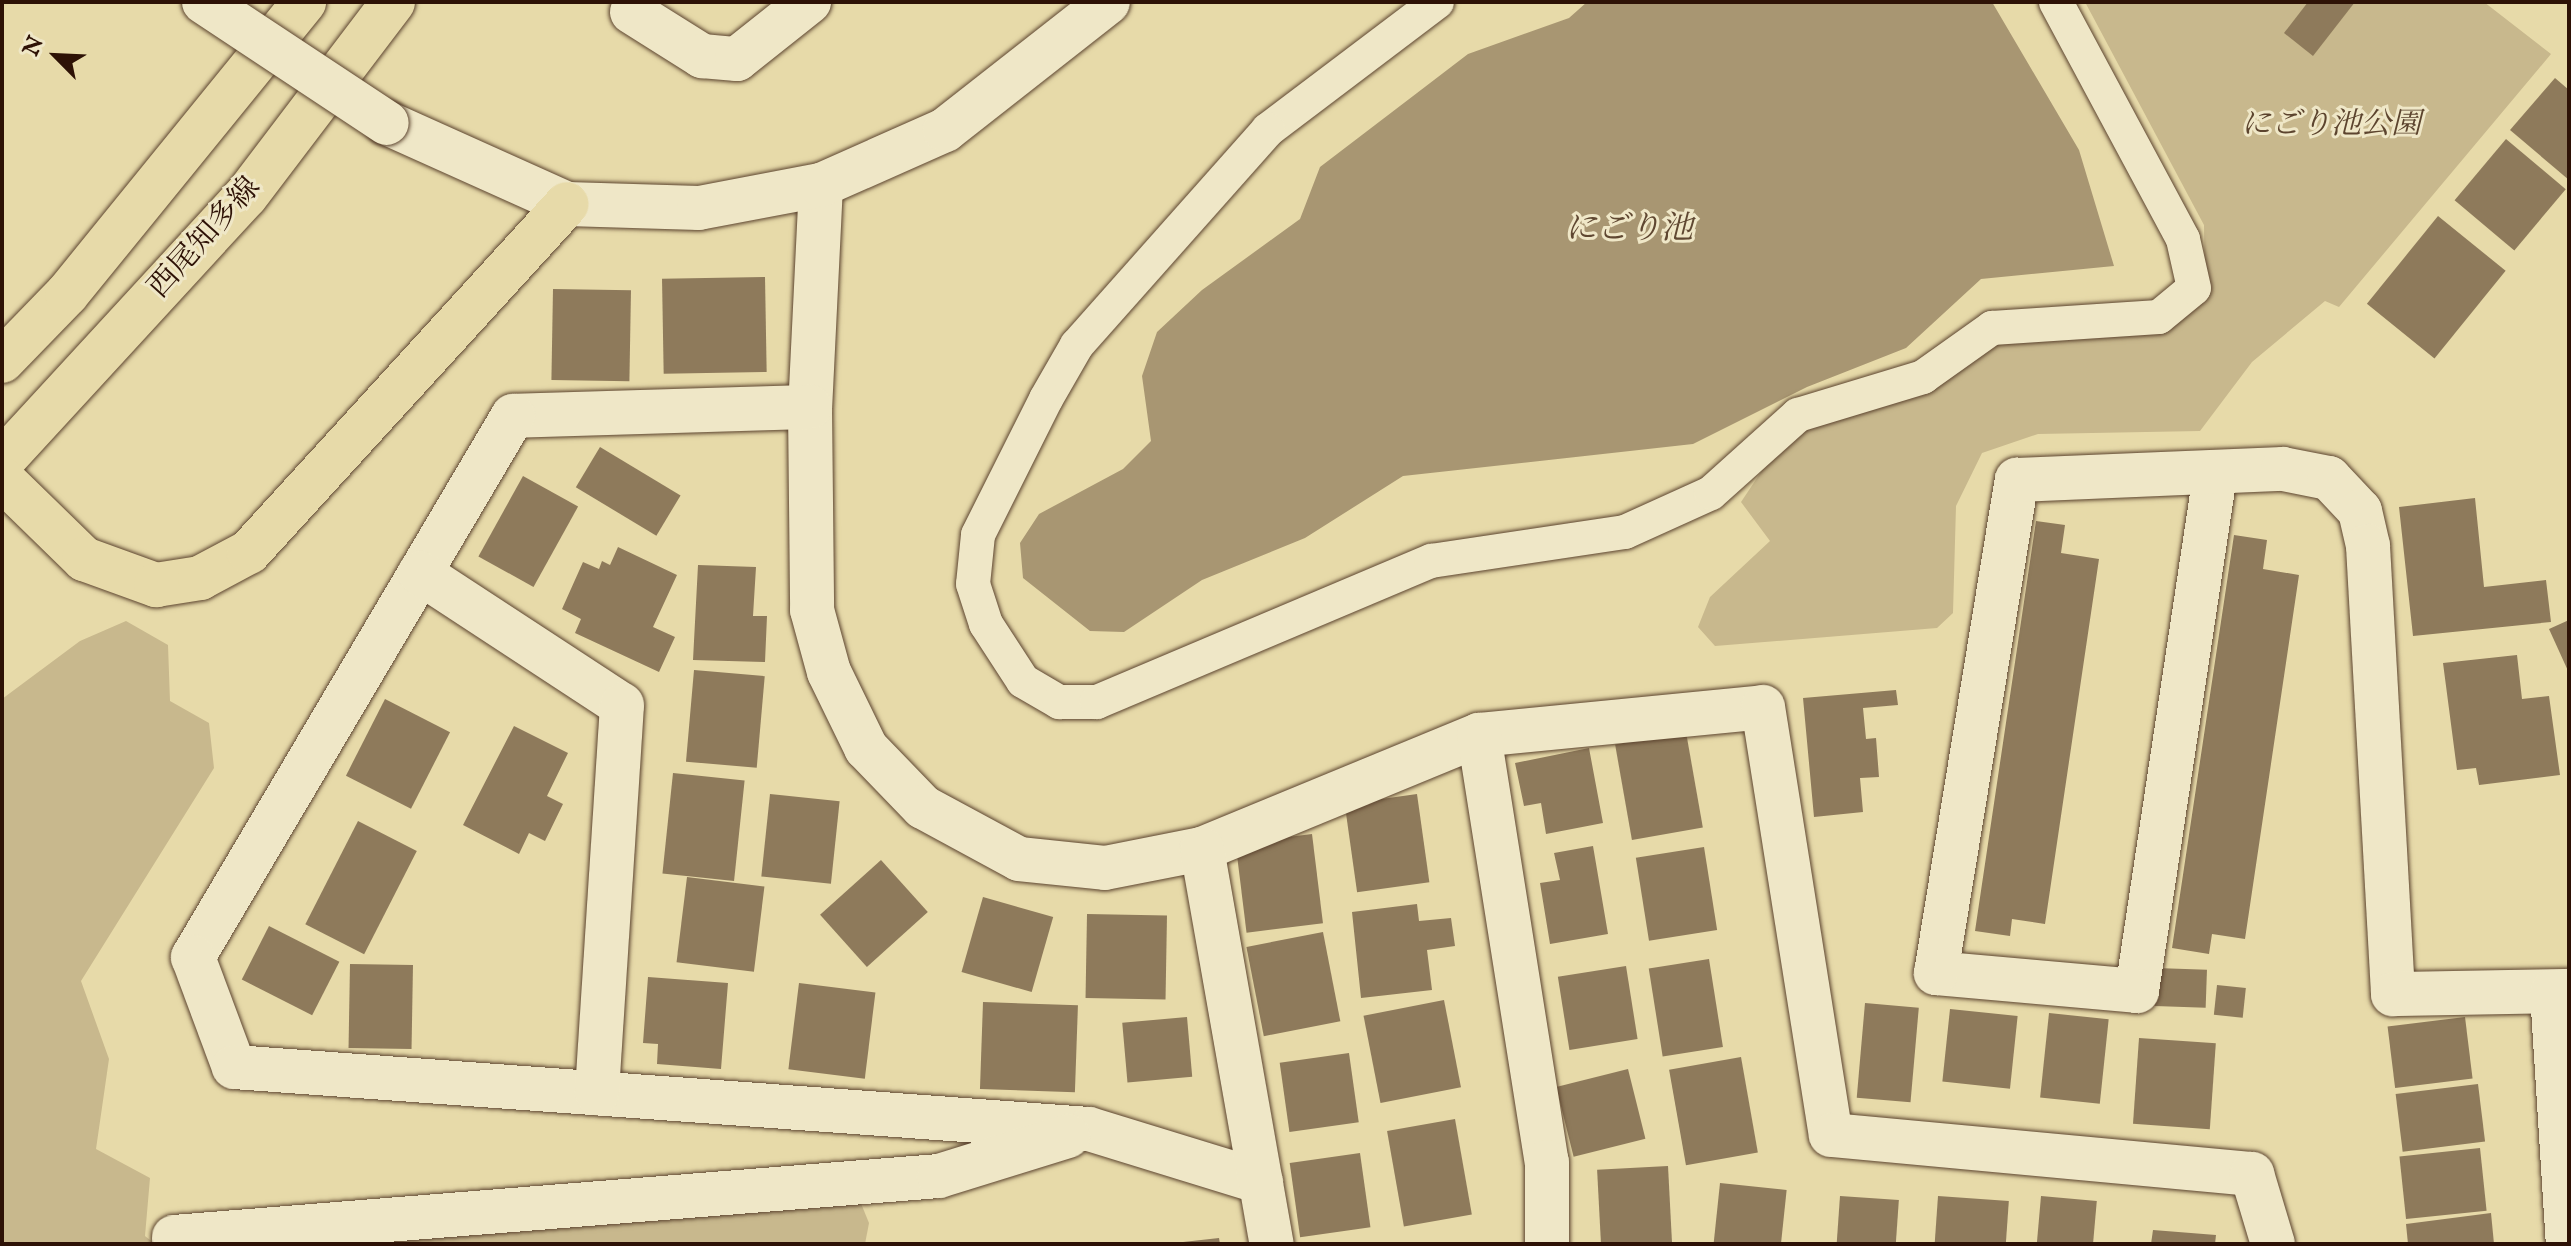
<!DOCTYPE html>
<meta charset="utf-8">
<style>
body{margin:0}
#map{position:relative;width:2571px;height:1246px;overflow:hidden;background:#e7daa9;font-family:"IM FELL English","Noto Serif JP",serif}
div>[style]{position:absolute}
.green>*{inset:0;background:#c8b88d}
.water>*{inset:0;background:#a89672}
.building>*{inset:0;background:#8e7a5b;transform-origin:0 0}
.roads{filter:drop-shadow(0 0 2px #5c442f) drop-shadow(0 0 2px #5c442f)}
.pedestrian>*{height:34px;margin:-17px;padding:0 17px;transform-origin:17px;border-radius:17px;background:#efe7c7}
.minor>*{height:44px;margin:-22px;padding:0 22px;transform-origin:22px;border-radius:22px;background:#efe7c7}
.tertiary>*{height:44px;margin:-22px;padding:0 22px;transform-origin:22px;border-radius:22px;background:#efe7c7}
.primary>*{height:44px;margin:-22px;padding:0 22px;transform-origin:22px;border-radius:22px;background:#e7daa9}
.bridges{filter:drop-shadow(0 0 2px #5c442f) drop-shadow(0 0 2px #5c442f)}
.tertiary-bridge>*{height:44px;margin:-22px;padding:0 22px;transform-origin:22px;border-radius:22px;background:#efe7c7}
span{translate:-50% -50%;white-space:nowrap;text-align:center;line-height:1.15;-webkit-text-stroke:6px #efe7c7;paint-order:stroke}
.park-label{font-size:30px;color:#5c442e;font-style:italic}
.street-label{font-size:30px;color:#2e1206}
.water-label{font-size:32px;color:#5f4731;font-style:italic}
.frame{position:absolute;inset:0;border:4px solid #2e1206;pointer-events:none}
.north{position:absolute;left:16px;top:16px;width:80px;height:80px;-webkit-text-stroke:6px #efe7c7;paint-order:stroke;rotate:294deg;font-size:22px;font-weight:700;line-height:32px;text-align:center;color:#2e1206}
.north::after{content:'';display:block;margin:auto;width:28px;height:36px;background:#2e1206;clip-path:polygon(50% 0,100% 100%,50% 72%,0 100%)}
</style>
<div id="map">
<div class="green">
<div style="clip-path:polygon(2085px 2px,2484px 2px,2551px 54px,2339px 307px,2325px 301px,2252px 362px,2200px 431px,2038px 434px,1982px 453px,1956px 506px,1953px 613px,1937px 628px,1715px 646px,1698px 627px,1710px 597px,1770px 541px,1741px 502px,1769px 460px,1807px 421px,1997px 339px,2205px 290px,2204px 225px)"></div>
<div style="clip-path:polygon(126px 621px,168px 645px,170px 701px,209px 723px,214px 768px,81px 981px,109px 1059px,96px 1149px,150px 1178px,145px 1236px,155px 1244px,2px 1244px,2px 699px,80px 641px)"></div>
<div style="clip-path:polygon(858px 1196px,869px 1223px,865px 1244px,319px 1244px)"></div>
</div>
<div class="water">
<div style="clip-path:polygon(1587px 2px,1992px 2px,2079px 150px,2114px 266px,1981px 279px,1906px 348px,1807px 387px,1693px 444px,1403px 476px,1305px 538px,1202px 580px,1124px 632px,1090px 631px,1023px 578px,1020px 543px,1039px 514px,1123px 469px,1151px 441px,1142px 376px,1157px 332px,1202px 290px,1300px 219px,1320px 167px,1417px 93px,1468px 54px,1569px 18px)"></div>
</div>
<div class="building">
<div style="clip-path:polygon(2308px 2px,2355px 2px,2313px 56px,2284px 33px)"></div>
<div style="clip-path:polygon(2555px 78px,2569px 90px,2569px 180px,2510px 130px)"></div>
<div style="left:2506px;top:139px;width:78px;height:80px;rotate:40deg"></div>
<div style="left:2438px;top:216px;width:87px;height:113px;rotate:39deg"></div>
<div style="left:765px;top:277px;width:95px;height:103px;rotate:89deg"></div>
<div style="left:553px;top:289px;width:78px;height:91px;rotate:1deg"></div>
<div style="left:600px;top:447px;width:94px;height:47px;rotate:31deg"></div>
<div style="left:523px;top:476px;width:63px;height:92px;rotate:29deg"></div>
<div style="clip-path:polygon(2475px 498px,2484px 587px,2546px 580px,2551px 622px,2413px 636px,2399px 507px)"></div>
<div style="clip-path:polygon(2036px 521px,2065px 525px,2061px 553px,2099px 559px,2045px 924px,2012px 919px,2010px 936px,1975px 931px)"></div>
<div style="clip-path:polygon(2234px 535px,2267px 540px,2263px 569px,2299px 575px,2245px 939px,2212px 934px,2209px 954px,2172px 948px)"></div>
<div style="clip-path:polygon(618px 547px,677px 575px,653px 627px,675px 637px,659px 672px,575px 633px,581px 619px,562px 609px,583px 562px,599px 569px,602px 561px,610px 565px)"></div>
<div style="clip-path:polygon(698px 565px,756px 567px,753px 616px,767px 616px,765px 662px,693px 660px)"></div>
<div style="clip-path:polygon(2569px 620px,2569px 673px,2549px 629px)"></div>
<div style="clip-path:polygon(2517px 655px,2522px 699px,2549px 696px,2560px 775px,2479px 785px,2476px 768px,2457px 770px,2443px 663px)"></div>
<div style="left:694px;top:670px;width:71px;height:92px;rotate:5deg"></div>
<div style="clip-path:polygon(1896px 690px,1898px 705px,1863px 708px,1866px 739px,1876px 738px,1879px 777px,1860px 778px,1863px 812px,1814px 817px,1803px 698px)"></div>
<div style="left:385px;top:699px;width:73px;height:86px;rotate:27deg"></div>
<div style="clip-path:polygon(514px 726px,568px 753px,547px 796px,563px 804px,545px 841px,529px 833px,519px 854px,463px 825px)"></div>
<div style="left:1686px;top:732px;width:97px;height:72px;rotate:80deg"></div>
<div style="clip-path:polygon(1589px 748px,1603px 823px,1546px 834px,1541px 803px,1524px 806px,1515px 763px)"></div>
<div style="left:673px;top:773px;width:72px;height:101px;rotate:6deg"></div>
<div style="left:770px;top:794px;width:70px;height:83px;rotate:6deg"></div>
<div style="left:1417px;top:794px;width:89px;height:73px;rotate:82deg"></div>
<div style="left:358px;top:821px;width:66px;height:116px;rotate:27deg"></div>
<div style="left:1312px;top:834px;width:90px;height:77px;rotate:83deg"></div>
<div style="clip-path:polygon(1593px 846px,1608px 934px,1550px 944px,1540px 883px,1560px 880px,1554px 853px)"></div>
<div style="left:1704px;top:847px;width:84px;height:69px;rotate:81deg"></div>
<div style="left:881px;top:860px;width:70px;height:82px;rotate:48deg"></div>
<div style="left:687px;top:877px;width:78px;height:86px;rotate:7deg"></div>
<div style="left:983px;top:897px;width:73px;height:78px;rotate:16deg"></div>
<div style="clip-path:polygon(1417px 904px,1419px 921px,1451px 918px,1455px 946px,1427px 950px,1432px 990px,1361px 998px,1352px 912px)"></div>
<div style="left:1087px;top:914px;width:80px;height:84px;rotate:1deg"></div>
<div style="left:269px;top:926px;width:79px;height:60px;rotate:27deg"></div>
<div style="left:1323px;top:932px;width:91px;height:78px;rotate:79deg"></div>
<div style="left:1709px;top:959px;width:89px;height:61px;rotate:81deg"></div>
<div style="left:350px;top:964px;width:63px;height:84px;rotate:1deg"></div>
<div style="left:1626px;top:966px;width:74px;height:69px;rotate:81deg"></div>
<div style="left:2156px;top:968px;width:51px;height:38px;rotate:2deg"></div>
<div style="clip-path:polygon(648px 977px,728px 983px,721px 1069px,657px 1064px,658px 1044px,643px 1043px)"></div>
<div style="left:799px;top:983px;width:77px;height:87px;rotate:7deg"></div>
<div style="left:2217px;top:985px;width:29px;height:30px;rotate:6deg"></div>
<div style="left:1444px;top:1000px;width:89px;height:82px;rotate:79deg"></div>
<div style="left:983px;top:1002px;width:95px;height:87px;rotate:2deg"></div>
<div style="left:1865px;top:1003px;width:54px;height:95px;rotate:5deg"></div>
<div style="left:1950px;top:1009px;width:68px;height:73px;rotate:6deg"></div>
<div style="left:2049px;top:1013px;width:60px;height:85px;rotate:6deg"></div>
<div style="left:1187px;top:1017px;width:60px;height:65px;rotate:85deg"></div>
<div style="left:2465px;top:1017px;width:62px;height:78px;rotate:83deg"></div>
<div style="left:2139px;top:1038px;width:77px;height:86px;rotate:4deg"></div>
<div style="left:1349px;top:1053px;width:70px;height:70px;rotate:82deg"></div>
<div style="left:1741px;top:1057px;width:97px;height:73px;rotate:80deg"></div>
<div style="left:1628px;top:1069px;width:72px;height:74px;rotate:76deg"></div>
<div style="left:2478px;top:1084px;width:58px;height:83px;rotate:83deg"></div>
<div style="left:1455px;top:1119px;width:97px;height:69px;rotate:80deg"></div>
<div style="left:2480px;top:1148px;width:63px;height:81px;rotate:84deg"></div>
<div style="left:1360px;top:1153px;width:75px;height:71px;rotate:82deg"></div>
<div style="left:1668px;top:1166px;width:78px;height:71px;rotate:87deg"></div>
<div style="left:1720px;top:1183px;width:67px;height:61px;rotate:6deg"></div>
<div style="left:1840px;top:1196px;width:59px;height:48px;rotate:4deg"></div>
<div style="left:1938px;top:1196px;width:71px;height:48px;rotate:4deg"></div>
<div style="left:2041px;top:1196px;width:56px;height:48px;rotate:5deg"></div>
<div style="clip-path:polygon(2491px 1213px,2494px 1244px,2408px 1244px,2406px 1224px)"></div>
<div style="clip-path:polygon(2153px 1230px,2216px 1235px,2215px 1244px,2151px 1244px)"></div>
<div style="clip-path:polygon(1219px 1238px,1220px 1244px,1183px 1244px,1183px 1242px)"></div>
</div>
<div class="roads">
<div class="pedestrian">
<div style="left:1437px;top:2px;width:212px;rotate:142.9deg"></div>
<div style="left:1268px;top:130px;width:288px;rotate:131.6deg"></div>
<div style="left:1077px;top:345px;width:62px;rotate:119.9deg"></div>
<div style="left:1046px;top:399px;width:152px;rotate:116.6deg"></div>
<div style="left:978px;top:535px;width:49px;rotate:95.8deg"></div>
<div style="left:973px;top:584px;width:42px;rotate:72deg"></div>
<div style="left:986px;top:624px;width:68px;rotate:57deg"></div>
<div style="left:1023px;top:681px;width:42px;rotate:30.3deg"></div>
<div style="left:1059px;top:702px;width:38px"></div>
<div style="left:1097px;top:702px;width:363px;rotate:-22.9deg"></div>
<div style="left:1431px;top:561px;width:196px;rotate:-8.5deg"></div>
<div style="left:1625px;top:532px;width:94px;rotate:-24.4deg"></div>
<div style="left:1711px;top:493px;width:117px;rotate:-41.9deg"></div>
<div style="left:1798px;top:415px;width:131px;rotate:-16.9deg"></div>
<div style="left:1923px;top:377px;width:85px;rotate:-35.4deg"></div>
<div style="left:1992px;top:328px;width:167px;rotate:-3.8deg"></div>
<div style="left:2159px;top:317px;width:45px;rotate:-39.6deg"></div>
<div style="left:2194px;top:288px;width:50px;rotate:-102.7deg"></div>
<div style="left:2183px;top:239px;width:269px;rotate:-118.2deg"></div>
</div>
<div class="minor">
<div style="left:632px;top:12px;width:83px;rotate:32.2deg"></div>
<div style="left:702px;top:56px;width:35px;rotate:5deg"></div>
<div style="left:737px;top:59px;width:92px;rotate:-38.4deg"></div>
<div style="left:821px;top:185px;width:222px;rotate:92.8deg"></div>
<div style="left:810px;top:407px;width:203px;rotate:89.4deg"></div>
<div style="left:812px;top:610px;width:64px;rotate:74.7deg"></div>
<div style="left:829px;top:672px;width:85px;rotate:64deg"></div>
<div style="left:866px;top:748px;width:82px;rotate:46deg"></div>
<div style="left:923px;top:807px;width:109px;rotate:28.4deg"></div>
<div style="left:1019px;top:859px;width:86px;rotate:6deg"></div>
<div style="left:1105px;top:868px;width:99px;rotate:-11.1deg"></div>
<div style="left:1202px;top:849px;width:300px;rotate:-22.4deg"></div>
<div style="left:1479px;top:735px;width:285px;rotate:-5.6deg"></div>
<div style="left:1763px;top:707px;width:433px;rotate:81deg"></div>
<div style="left:1831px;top:1135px;width:423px;rotate:5.3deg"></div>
<div style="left:2252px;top:1174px;width:73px;rotate:73.3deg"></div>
<div style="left:810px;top:407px;width:297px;rotate:178.3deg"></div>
<div style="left:513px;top:416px;width:629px;rotate:120.6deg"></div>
<div style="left:193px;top:957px;width:117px;rotate:69.6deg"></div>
<div style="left:234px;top:1067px;width:857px;rotate:4.15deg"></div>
<div style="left:1089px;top:1129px;width:180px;rotate:17.1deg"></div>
<div style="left:2215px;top:475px;width:522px;rotate:98.6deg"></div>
<div style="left:2137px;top:991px;width:202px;rotate:-174.9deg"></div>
<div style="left:1936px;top:973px;width:500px;rotate:-80.7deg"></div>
<div style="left:2017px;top:480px;width:266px;rotate:-2.4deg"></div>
<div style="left:2283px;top:469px;width:47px;rotate:11.1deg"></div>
<div style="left:2329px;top:478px;width:45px;rotate:46.8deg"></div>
<div style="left:2360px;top:511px;width:36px;rotate:77deg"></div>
<div style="left:2368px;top:546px;width:449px;rotate:86.8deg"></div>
<div style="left:2393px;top:994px;width:176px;rotate:-1deg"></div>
<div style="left:420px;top:573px;width:241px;rotate:33.2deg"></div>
<div style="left:622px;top:705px;width:389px;rotate:93.7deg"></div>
<div style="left:1479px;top:735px;width:432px;rotate:81deg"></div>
<div style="left:1547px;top:1162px;width:82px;rotate:90deg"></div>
<div style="left:1202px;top:849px;width:401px;rotate:80deg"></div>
<div style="left:2552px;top:992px;width:253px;rotate:86.4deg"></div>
<div style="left:174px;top:1237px;width:767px;rotate:-4.56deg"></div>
<div style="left:939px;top:1176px;width:135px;rotate:-17.2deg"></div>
</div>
<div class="tertiary">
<div style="left:387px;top:123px;width:197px;rotate:24.2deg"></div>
<div style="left:567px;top:204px;width:132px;rotate:1.7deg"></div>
<div style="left:699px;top:208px;width:124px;rotate:-10.7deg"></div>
<div style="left:821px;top:185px;width:136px;rotate:-23.9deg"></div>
<div style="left:945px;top:130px;width:207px;rotate:-38.1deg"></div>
</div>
<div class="primary">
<div style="left:2px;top:361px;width:93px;rotate:-45.9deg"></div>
<div style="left:67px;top:294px;width:376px;rotate:-50.9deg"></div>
<div style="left:2px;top:461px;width:360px;rotate:-47.4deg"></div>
<div style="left:246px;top:196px;width:243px;rotate:-52.8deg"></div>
<div style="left:2px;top:479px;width:115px;rotate:44.3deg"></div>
<div style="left:84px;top:559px;width:77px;rotate:19.9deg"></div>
<div style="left:156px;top:585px;width:45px;rotate:-9deg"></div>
<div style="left:200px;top:578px;width:55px;rotate:-28deg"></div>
<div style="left:249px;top:552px;width:471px;rotate:-47.6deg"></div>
</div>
</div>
<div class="bridges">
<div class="tertiary-bridge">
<div style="left:204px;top:2px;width:219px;rotate:33.5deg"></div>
</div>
</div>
<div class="park-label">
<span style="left:2331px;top:125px">にごり池公園</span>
</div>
<div class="street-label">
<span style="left:205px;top:238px;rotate:-48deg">西尾知多線</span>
</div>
<div class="water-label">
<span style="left:1629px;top:230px">にごり池</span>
</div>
<div class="frame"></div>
<div class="north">N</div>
</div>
